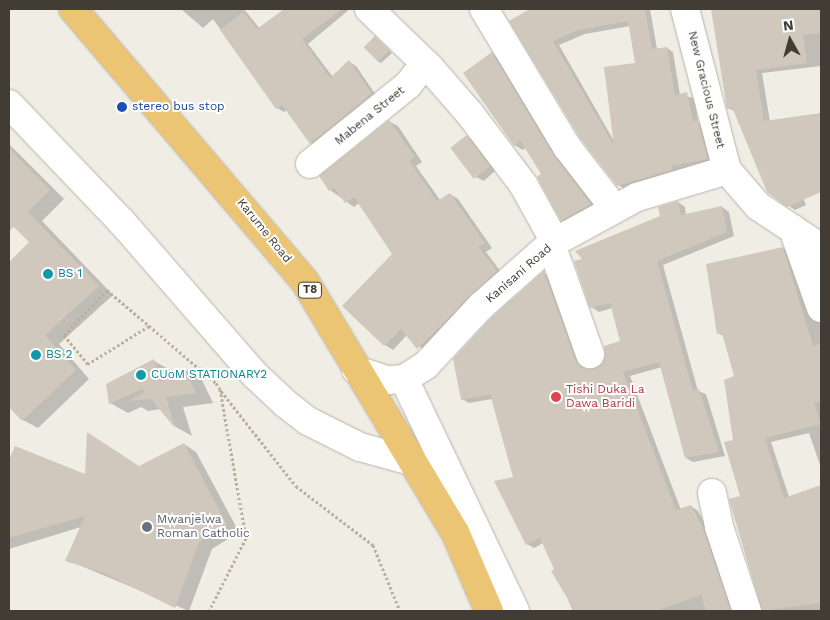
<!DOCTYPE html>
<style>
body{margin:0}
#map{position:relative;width:830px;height:620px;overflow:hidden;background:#f0ede5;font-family:"Work Sans",sans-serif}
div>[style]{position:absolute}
.shadow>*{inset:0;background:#0003}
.building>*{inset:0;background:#d0c8bc;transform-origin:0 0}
.path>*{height:3px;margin-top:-1.5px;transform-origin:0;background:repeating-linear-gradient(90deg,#bab09c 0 2.5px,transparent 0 5px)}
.roads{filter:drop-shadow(0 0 1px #bab4a9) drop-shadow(0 0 1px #bab4a9)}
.minor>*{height:28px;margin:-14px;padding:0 14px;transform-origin:14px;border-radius:14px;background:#fff}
.highway>*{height:28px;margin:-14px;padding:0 14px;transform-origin:14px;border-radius:14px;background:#ecc574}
.dots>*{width:14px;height:14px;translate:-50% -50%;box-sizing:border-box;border:2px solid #fff;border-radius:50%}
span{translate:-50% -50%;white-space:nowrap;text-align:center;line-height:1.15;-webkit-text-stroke:4px #fff;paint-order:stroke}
.shield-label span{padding:1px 4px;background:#fff;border:1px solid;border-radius:4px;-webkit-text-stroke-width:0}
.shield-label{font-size:11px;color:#413d35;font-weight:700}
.street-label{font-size:12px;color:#413d35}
.transit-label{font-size:12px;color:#164399}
.left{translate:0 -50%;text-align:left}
.culture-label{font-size:12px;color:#0d838f}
.health-label{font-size:12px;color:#be3a42}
.worship-label{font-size:12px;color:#5b616d}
.frame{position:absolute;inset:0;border:10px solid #413d35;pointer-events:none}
.north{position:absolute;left:765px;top:15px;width:50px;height:50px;-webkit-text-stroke:4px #fff;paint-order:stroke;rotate:353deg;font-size:14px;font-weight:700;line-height:20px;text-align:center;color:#413d35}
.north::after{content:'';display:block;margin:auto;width:18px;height:22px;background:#413d35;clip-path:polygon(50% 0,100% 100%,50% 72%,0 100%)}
</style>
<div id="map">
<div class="shadow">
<div style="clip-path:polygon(181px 9px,244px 9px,260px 29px,286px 9px,350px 9px,308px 44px,333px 77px,349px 62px,356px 66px,378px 98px,318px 147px,311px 143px,287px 110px,284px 112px,277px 108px,213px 19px,203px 28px)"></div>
<div style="clip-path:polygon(evenodd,527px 9px,650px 9px,657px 49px,667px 48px,673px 52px,680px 95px,694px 98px,698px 122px,704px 126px,714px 163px,677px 170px,679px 174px,625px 189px,618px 185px,527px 9px,630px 26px,636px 64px,614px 141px,559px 45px,585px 34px,630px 26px)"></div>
<div style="clip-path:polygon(712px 9px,821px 9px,821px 66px,762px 73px,770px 122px,821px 115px,821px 154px,813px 155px,821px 179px,799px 189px,806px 205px,795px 210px,788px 205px,736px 112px,728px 108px)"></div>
<div style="clip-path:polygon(378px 40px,392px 53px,381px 63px,377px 61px)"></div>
<div style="clip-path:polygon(492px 54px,501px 59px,599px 209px,571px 225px,562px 220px,543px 174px,526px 147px,523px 150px,514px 145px)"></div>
<div style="clip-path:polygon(390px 122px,398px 126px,422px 162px,416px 166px,440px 200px,450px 194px,458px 199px,492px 248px,486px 252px,504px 276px,426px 352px,407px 335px,393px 350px,385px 345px,394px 254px,359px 203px,354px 207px,330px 190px)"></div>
<div style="clip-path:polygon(467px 137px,474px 141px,496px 170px,484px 181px,476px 177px)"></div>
<div style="clip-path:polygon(9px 144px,64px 199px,42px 221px,113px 295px,59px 344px,89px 379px,38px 428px,23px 420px,9px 405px,9px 264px,31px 242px,9px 220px)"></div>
<div style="clip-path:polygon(678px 202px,685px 207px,686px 215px,722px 207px,729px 212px,734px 236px,663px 265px,698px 391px,706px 394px,725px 456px,693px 462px,686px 458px,662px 367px,630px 376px,681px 510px,691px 506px,698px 511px,710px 533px,736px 611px,573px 611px,543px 543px,534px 548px,527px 544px,514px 478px,492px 399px,469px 403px,462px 399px,544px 273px,551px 277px,583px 365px,588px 370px,602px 366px,621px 342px,612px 308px,599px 312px,591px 307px,584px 260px,662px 217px)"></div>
<div style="clip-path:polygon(782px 248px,790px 252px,814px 319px,821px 323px,821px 468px,809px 433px,771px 442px,789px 497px,821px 486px,821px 580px,801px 587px,803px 597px,821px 595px,821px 611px,762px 611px,734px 441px,736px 377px,725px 337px,718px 333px)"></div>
<div style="clip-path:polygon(154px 361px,172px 371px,173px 376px,184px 369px,202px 380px,213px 403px,183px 407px,192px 436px,176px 427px,161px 409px,148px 411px,141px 407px,128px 413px,110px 403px)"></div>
<div style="clip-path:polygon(184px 444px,196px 452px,239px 532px,212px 549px,189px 611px,67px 560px,81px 527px,9px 549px,9px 463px,15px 447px,86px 476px,140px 467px)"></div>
</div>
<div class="building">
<div style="clip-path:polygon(284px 9px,342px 9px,302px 39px,330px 78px,349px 60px,372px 94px,310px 144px,282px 105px,276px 109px,220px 30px,243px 12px,257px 29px)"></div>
<div style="clip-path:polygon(evenodd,530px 9px,645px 9px,652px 49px,667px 47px,675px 95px,687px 92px,693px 121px,698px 121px,708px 159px,671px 166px,673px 170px,617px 186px,580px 138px,509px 21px,530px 9px,628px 21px,635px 63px,604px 67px,614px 146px,553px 41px,578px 30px,628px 21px)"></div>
<div style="clip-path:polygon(711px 9px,821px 9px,821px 33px,803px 35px,807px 63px,756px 70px,764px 121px,821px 113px,821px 192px,787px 207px,767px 192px,732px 107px,727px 109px)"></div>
<div style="left:375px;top:36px;width:20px;height:16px;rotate:45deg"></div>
<div style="clip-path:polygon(492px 52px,554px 155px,591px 204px,561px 221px,537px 177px,541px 174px,520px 140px,514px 146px,463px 73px)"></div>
<div style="clip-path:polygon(389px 120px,415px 157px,409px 161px,437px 201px,450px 193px,485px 243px,478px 247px,497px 271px,417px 349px,401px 329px,384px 346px,342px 306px,392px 254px,354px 197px,345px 203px,334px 188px,329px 191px,319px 176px)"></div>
<div style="left:467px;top:135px;width:39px;height:21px;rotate:53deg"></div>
<div style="clip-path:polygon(9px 148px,50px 190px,28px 212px,99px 286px,45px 335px,76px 370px,22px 421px,9px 407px,9px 262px,29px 242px,14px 227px,9px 231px)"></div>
<div style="clip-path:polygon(678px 201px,681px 215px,722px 206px,727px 232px,657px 261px,693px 391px,699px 389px,719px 452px,685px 458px,659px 362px,623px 372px,676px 510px,691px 505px,703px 528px,731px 611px,706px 611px,701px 595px,655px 611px,575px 611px,551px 571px,554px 569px,540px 538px,526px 545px,494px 481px,513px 477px,490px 394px,461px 400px,453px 359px,492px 317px,544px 271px,576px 360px,587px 369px,602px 364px,605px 356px,604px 346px,620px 341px,610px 303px,590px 308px,574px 261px,582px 259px,575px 251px,660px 216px,658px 207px)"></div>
<div style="clip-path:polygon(783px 247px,813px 346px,821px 343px,821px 401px,814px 403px,821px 424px,765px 438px,784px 498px,821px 485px,821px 603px,762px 611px,729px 499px,740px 496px,724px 442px,733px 440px,724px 380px,734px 376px,722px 333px,717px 334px,706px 264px)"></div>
<div style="clip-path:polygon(154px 359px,161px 382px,184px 368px,196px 393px,166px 397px,175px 428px,151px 399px,129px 401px,145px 392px,142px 389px,109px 404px,106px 384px)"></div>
<div style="clip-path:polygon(87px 432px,139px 466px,184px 443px,227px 525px,199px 542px,175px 608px,104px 573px,65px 561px,85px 516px,9px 538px,9px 460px,15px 446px,85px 474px)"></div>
</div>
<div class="path">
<div style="left:149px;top:326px;width:72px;rotate:148.1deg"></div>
<div style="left:88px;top:364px;width:38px;rotate:-130deg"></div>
<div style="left:64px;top:335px;width:62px;rotate:-46.3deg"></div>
<div style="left:107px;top:290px;width:143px;rotate:40.5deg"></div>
<div style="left:216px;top:383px;width:7px;rotate:56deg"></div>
<div style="left:220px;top:389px;width:151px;rotate:80.1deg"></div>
<div style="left:246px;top:538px;width:82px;rotate:116.9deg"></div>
<div style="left:221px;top:391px;width:121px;rotate:51.7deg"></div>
<div style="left:296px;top:486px;width:97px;rotate:37.5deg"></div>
<div style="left:373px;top:545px;width:71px;rotate:67.8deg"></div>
</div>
<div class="roads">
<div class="minor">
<div style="left:369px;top:9px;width:85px;rotate:44deg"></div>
<div style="left:430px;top:68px;width:61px;rotate:49deg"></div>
<div style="left:470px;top:114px;width:88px;rotate:52.9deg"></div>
<div style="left:523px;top:184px;width:66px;rotate:61.1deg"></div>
<div style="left:484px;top:9px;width:161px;rotate:59deg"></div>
<div style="left:567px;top:147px;width:78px;rotate:52.3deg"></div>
<div style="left:685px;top:9px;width:166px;rotate:75.4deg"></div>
<div style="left:727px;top:170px;width:48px;rotate:49.3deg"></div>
<div style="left:758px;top:206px;width:76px;rotate:33.7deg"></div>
<div style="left:9px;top:104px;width:162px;rotate:46.3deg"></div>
<div style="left:121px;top:221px;width:204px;rotate:49deg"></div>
<div style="left:255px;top:375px;width:42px;rotate:43.1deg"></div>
<div style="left:286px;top:404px;width:28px;rotate:38deg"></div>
<div style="left:308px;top:421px;width:58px;rotate:26.6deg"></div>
<div style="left:360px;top:447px;width:53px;rotate:15.4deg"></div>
<div style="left:310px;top:164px;width:126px;rotate:-38.9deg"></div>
<div style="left:408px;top:85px;width:28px;rotate:-52deg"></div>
<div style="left:793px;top:229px;width:84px;rotate:70.5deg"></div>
<div style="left:551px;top:244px;width:117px;rotate:70.5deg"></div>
<div style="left:356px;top:370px;width:33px;rotate:18deg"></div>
<div style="left:387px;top:380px;width:17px;rotate:-3deg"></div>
<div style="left:404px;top:379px;width:26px;rotate:-32deg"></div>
<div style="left:426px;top:365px;width:81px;rotate:-47deg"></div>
<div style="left:481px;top:306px;width:94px;rotate:-41.5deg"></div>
<div style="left:551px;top:244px;width:98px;rotate:-28.7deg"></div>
<div style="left:637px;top:197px;width:94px;rotate:-16.7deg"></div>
<div style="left:404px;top:379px;width:257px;rotate:64.4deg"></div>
<div style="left:712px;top:493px;width:35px;rotate:78deg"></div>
<div style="left:719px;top:527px;width:89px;rotate:71.6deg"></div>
</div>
<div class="highway">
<div style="left:73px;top:9px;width:356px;rotate:49.6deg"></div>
<div style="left:304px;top:280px;width:294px;rotate:59.1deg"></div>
<div style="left:455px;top:532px;width:86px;rotate:66.7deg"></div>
</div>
</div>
<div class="dots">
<div style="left:122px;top:107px;background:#1a4fb4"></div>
<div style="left:48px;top:274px;background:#0f9aa8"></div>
<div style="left:36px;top:355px;background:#0f9aa8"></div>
<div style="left:141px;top:375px;background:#0f9aa8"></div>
<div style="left:556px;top:397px;background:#e0444e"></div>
<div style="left:147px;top:527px;background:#6b7280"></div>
</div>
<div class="shield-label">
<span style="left:310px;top:290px">T8</span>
</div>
<div class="street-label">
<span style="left:706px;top:90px;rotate:76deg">New Gracious Street</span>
<span style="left:370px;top:116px;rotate:-39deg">Mabena Street</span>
<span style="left:264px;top:231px;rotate:51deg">Karume Road</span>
<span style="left:519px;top:274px;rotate:-41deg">Kanisani Road</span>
</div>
<div class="transit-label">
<span class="left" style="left:132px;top:107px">stereo bus stop</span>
</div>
<div class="culture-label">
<span class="left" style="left:58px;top:274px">BS 1</span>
<span class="left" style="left:46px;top:355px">BS 2</span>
<span class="left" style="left:151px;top:375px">CUoM STATIONARY2</span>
</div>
<div class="health-label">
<span class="left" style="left:566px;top:397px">Tishi Duka La<br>Dawa Baridi</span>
</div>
<div class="worship-label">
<span class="left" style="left:157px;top:527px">Mwanjelwa<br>Roman Catholic</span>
</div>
<div class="frame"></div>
<div class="north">N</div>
</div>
